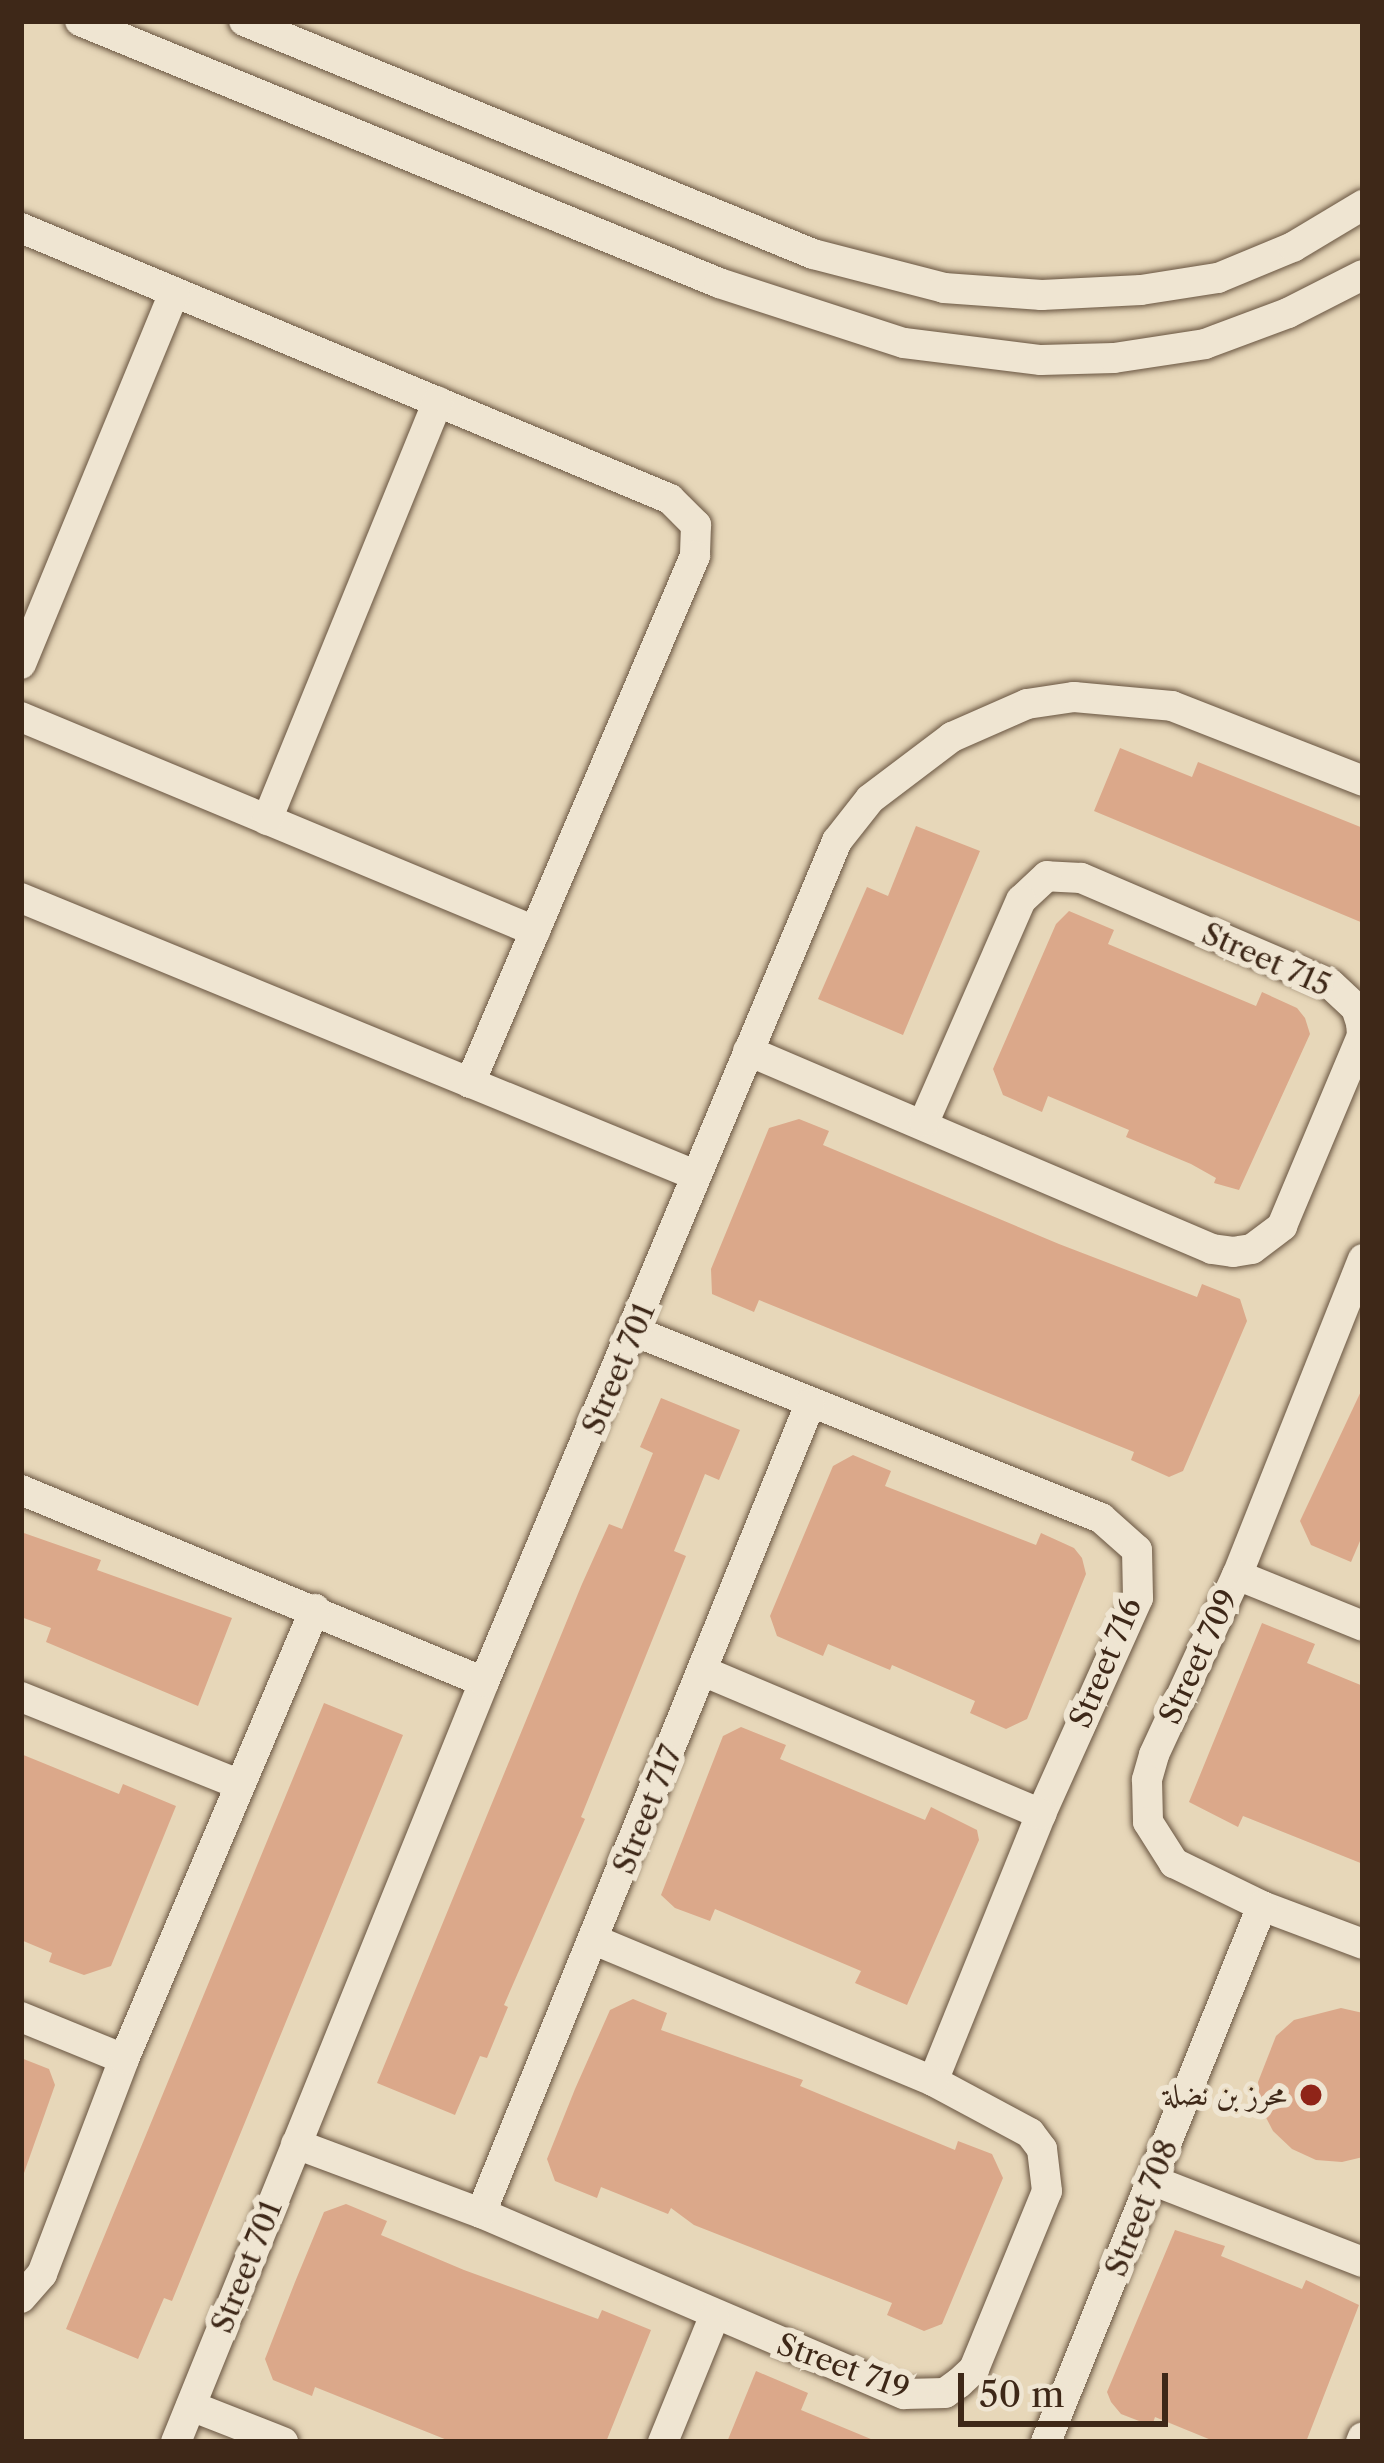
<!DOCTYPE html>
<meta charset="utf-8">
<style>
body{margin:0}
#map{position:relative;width:1384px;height:2463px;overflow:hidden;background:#e7d7b9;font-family:"Libre Caslon Text",Amiri,serif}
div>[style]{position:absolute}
.building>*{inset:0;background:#dba88a}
.roads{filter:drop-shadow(0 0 3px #685440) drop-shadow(0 0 3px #685440)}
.minor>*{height:30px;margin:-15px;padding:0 15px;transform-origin:15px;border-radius:15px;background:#efe5d2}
.dots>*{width:33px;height:33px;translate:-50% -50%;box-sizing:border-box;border:6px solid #efe5d2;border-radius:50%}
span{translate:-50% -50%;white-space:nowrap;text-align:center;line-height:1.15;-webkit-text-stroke:12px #efe5d2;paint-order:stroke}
.street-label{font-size:30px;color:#3e2818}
.poi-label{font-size:30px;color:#3e2818}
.right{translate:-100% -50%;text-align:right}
.frame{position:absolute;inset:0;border:24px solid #3e2818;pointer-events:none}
.scale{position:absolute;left:958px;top:2373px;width:210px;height:54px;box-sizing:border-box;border:6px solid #3e2818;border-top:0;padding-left:15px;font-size:36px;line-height:42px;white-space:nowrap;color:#3e2818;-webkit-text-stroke:9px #efe5d2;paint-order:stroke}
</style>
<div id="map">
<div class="building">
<div style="clip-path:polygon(1120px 748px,1192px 777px,1198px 762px,1363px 828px,1363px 923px,1094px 811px)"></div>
<div style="clip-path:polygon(916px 826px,980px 851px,903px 1035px,818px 999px,867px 887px,888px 896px)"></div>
<div style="clip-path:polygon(1069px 911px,1114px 930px,1108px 944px,1256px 1006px,1262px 992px,1297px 1008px,1305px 1018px,1310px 1034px,1239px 1190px,1214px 1183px,1216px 1178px,1191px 1164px,1126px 1137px,1129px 1130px,1048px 1096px,1042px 1112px,1003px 1095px,993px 1069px,1056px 924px)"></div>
<div style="clip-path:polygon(799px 1119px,829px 1131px,823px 1145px,1059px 1244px,1197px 1297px,1202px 1284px,1240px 1299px,1247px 1321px,1183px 1471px,1169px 1477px,1131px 1460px,1134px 1452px,759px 1300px,754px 1312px,712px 1294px,711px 1269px,769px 1128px)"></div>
<div style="clip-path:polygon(1363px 1387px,1363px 1534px,1351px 1562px,1311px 1545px,1300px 1521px)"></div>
<div style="clip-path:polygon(661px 1398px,740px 1430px,719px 1480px,705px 1474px,674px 1551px,686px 1556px,581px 1817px,585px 1819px,504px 2005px,508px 2007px,487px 2058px,480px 2056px,455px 2115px,377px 2083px,582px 1584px,609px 1524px,622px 1529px,653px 1453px,640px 1447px)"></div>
<div style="clip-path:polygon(853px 1455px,891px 1471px,885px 1486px,1036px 1545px,1041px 1533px,1074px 1548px,1082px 1558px,1086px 1574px,1027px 1719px,1006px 1729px,970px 1713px,975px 1701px,892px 1665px,890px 1670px,828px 1644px,823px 1656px,777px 1636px,770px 1616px,801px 1542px,833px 1466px)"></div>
<div style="clip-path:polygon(21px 1532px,101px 1560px,97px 1570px,232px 1618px,198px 1706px,46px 1642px,51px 1628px,21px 1617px)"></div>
<div style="clip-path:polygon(1262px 1623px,1315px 1644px,1307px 1663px,1363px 1686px,1363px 1864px,1243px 1816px,1238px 1827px,1189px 1802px)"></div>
<div style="clip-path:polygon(324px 1703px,403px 1735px,172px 2301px,164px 2298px,138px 2359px,66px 2329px)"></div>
<div style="clip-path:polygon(741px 1727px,786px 1745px,780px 1759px,925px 1820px,931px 1807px,977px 1830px,979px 1840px,907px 2005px,855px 1983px,861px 1971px,715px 1909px,710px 1921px,675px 1908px,661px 1895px,723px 1736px)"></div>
<div style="clip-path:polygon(21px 1754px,119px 1794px,123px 1784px,176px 1806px,111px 1966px,84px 1975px,49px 1962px,52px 1953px,21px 1940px)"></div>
<div style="clip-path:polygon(633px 1999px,667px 2013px,661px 2030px,803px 2080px,800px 2086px,955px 2150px,958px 2141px,992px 2154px,1003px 2178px,942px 2324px,924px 2331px,887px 2315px,892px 2303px,694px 2225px,671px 2208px,668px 2214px,601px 2187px,597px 2198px,555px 2181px,547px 2159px,575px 2089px,610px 2010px)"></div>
<div style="clip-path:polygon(1341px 2008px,1363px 2013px,1363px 2157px,1342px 2162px,1316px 2160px,1292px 2149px,1273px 2131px,1261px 2108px,1258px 2082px,1276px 2036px,1294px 2020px)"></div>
<div style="clip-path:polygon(21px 2058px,49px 2069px,55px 2085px,24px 2173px)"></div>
<div style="clip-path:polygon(346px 2204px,387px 2221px,381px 2235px,464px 2270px,598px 2319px,602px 2310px,651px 2330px,606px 2442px,452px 2442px,315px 2387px,312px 2396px,273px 2380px,265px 2359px,295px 2282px,324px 2212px)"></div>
<div style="clip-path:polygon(1175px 2230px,1225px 2246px,1221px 2256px,1302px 2289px,1306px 2280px,1359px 2305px,1306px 2442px,1216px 2442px,1155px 2417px,1152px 2426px,1121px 2414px,1111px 2402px,1107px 2392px)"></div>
<div style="clip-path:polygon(756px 2371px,808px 2393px,801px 2410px,878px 2442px,727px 2442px)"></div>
</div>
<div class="roads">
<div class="minor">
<div style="left:80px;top:21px;width:691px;rotate:22.29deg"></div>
<div style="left:719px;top:283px;width:194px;rotate:18deg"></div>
<div style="left:904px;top:343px;width:138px;rotate:7.1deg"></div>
<div style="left:1041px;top:360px;width:73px;rotate:-1.6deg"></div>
<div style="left:1114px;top:358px;width:92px;rotate:-8.7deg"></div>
<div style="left:1205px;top:344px;width:89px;rotate:-20.5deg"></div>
<div style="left:1288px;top:313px;width:84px;rotate:-26.9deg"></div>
<div style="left:244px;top:21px;width:615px;rotate:22.27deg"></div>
<div style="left:813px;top:254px;width:135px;rotate:14.5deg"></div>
<div style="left:944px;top:288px;width:98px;rotate:4.1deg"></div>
<div style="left:1042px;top:295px;width:99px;rotate:-2.9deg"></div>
<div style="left:1141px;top:290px;width:78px;rotate:-8.9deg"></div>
<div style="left:1218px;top:278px;width:81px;rotate:-22.5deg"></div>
<div style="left:1293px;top:247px;width:82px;rotate:-31deg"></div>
<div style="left:21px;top:228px;width:703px;rotate:22.66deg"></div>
<div style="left:670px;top:499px;width:37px;rotate:45deg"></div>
<div style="left:696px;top:525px;width:31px;rotate:92deg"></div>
<div style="left:695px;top:556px;width:573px;rotate:113.12deg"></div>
<div style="left:21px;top:664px;width:402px;rotate:-67.6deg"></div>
<div style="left:21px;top:717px;width:557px;rotate:22.6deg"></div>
<div style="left:267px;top:820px;width:452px;rotate:-67.8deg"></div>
<div style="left:21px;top:898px;width:729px;rotate:22.34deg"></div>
<div style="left:748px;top:1051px;width:504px;rotate:23.11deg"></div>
<div style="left:1212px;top:1249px;width:21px;rotate:8deg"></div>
<div style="left:1233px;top:1252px;width:19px;rotate:-9deg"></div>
<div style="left:1252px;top:1249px;width:38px;rotate:-37deg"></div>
<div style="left:1282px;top:1226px;width:206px;rotate:-67.2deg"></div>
<div style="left:1362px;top:1036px;width:13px;rotate:-94deg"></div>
<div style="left:1361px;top:1023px;width:16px;rotate:-108deg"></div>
<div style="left:1356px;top:1008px;width:34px;rotate:-137deg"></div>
<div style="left:1331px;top:985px;width:272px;rotate:-156.8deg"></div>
<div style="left:1081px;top:878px;width:34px;rotate:-177deg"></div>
<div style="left:1047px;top:876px;width:35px;rotate:137deg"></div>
<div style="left:1021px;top:900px;width:242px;rotate:113.6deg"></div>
<div style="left:1363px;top:1259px;width:340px;rotate:111.7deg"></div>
<div style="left:1237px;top:1575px;width:198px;rotate:114.8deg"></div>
<div style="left:1154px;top:1755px;width:26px;rotate:106deg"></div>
<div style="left:1147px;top:1780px;width:42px;rotate:88.6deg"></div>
<div style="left:1148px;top:1822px;width:49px;rotate:57.6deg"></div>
<div style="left:1174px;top:1863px;width:98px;rotate:26deg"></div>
<div style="left:1262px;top:1906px;width:108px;rotate:20.6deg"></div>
<div style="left:636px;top:1332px;width:501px;rotate:21.8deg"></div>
<div style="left:1101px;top:1518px;width:48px;rotate:41.6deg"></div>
<div style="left:1137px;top:1550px;width:48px;rotate:88.8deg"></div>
<div style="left:1138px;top:1598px;width:237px;rotate:114.2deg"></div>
<div style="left:1041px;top:1814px;width:288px;rotate:112deg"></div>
<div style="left:21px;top:1490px;width:501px;rotate:22.52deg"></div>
<div style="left:1237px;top:1575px;width:136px;rotate:22deg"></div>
<div style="left:705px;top:1672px;width:365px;rotate:22.9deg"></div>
<div style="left:21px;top:1697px;width:235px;rotate:21.8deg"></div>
<div style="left:21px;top:2017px;width:111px;rotate:22.2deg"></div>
<div style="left:296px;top:2144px;width:197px;rotate:20.5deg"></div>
<div style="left:481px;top:2213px;width:460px;rotate:23.2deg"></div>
<div style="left:904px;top:2394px;width:41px;rotate:-1.4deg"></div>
<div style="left:945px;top:2393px;width:17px;rotate:-36deg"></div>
<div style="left:959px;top:2383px;width:21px;rotate:-43deg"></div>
<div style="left:974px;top:2369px;width:192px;rotate:-67.7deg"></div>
<div style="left:1047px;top:2191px;width:42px;rotate:-96.8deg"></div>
<div style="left:1042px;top:2149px;width:20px;rotate:-127deg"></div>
<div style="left:1030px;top:2133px;width:110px;rotate:-151.8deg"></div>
<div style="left:933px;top:2081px;width:367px;rotate:-157.4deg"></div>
<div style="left:1154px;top:2181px;width:224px;rotate:21.2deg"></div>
<div style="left:481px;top:2213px;width:873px;rotate:-67.87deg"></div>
<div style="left:21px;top:2298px;width:32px;rotate:-49deg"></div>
<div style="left:42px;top:2274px;width:230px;rotate:-69.1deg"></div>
<div style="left:124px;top:2059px;width:489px;rotate:-67deg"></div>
<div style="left:191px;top:2406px;width:99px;rotate:21.4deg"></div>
<div style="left:176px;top:2442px;width:820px;rotate:-67.94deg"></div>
<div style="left:484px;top:1682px;width:912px;rotate:-67.23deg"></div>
<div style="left:837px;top:841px;width:53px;rotate:-51.8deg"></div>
<div style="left:870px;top:799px;width:103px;rotate:-37.1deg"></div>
<div style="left:952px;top:737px;width:82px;rotate:-23.7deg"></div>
<div style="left:1027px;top:704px;width:48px;rotate:-8.5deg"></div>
<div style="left:1074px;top:697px;width:98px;rotate:5.2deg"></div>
<div style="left:1172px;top:706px;width:205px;rotate:21.4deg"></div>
<div style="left:663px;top:2442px;width:135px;rotate:-67.8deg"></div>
<div style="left:1046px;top:2442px;width:578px;rotate:-68.05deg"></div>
<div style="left:1361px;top:2442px;width:5px;rotate:-68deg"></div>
</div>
</div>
<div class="dots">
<div style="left:1311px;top:2095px;background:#8f2418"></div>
</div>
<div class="street-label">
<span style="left:1266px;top:960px;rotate:24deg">Street 715</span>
<span style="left:619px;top:1369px;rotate:-67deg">Street 701</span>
<span style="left:1199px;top:1657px;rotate:-65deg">Street 709</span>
<span style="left:1106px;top:1663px;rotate:-67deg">Street 716</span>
<span style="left:648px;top:1810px;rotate:-68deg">Street 717</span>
<span style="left:1142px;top:2208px;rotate:-68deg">Street 708</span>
<span style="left:247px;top:2267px;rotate:-68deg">Street 701</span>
<span style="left:843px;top:2367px;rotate:20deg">Street 719</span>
</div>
<div class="poi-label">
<span class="right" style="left:1287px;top:2095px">محرز بن نضلة</span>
</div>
<div class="frame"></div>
<div class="scale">50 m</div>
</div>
